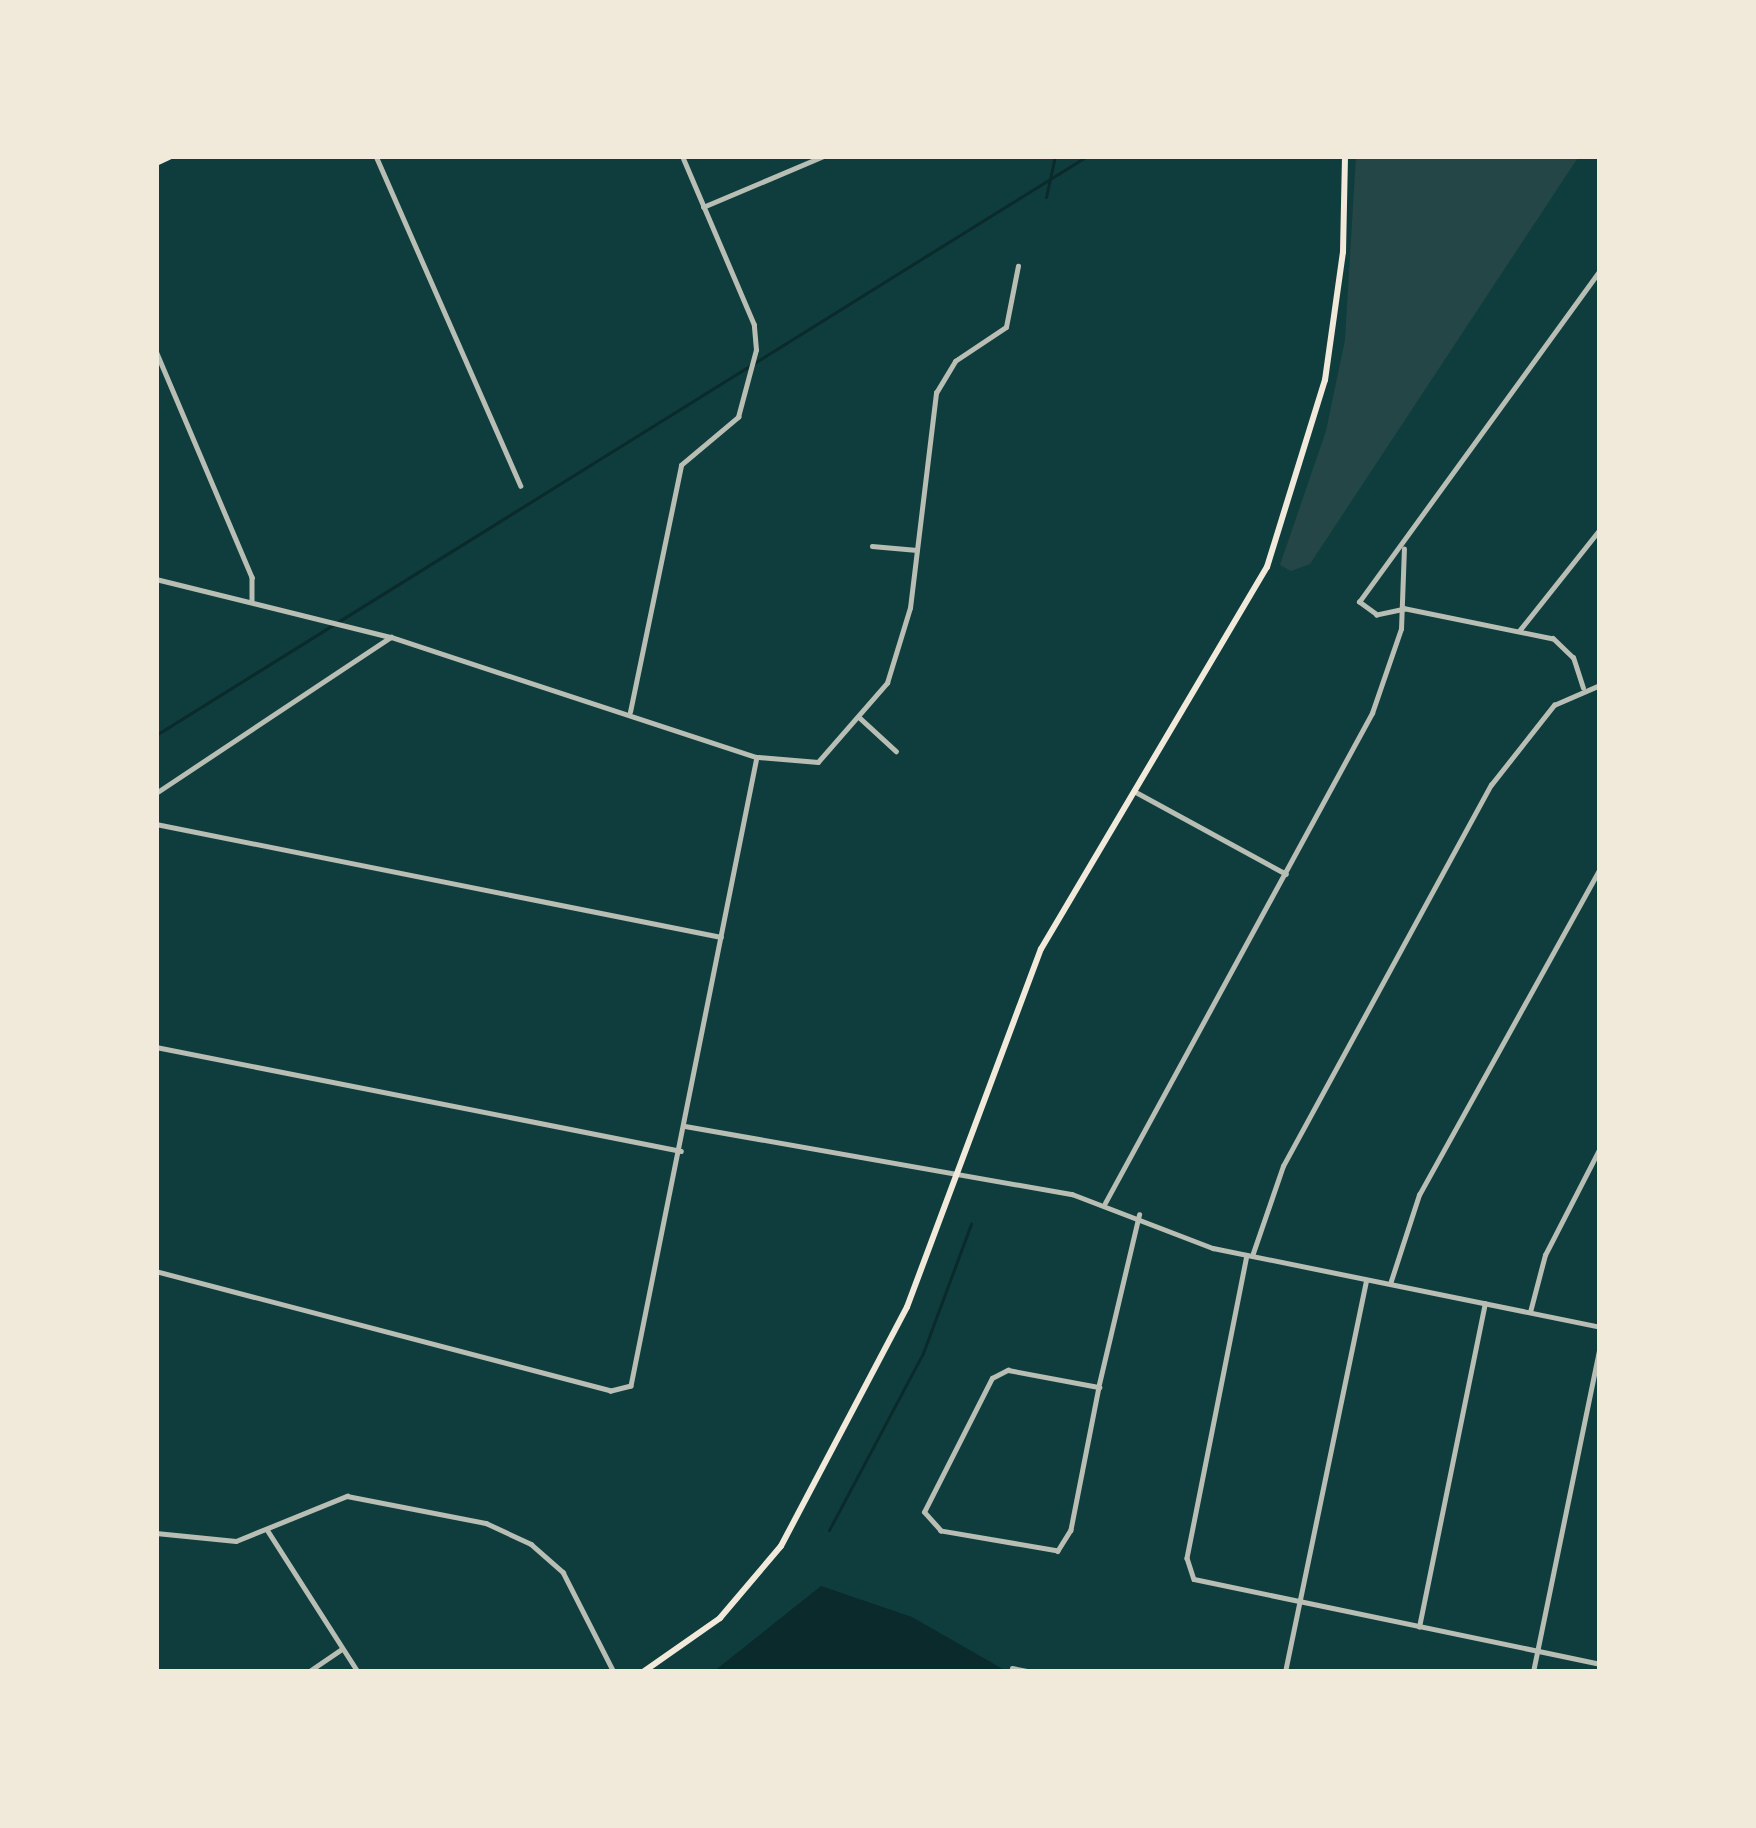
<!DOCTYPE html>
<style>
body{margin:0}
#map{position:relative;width:1756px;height:1828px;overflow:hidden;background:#0f3d3e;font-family:"Archivo Narrow",sans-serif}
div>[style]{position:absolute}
.green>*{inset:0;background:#244646}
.water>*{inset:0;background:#0a2a2b}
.stream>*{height:3px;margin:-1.5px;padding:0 1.5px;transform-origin:1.5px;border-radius:1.5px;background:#0a2a2b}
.minor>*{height:4.5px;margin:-2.25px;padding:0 2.25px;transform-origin:2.25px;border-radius:2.25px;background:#b8beb3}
.tertiary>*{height:4.5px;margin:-2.25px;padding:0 2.25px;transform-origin:2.25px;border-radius:2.25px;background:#b8beb3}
.secondary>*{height:6px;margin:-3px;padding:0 3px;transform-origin:3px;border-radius:3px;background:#f1e9da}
span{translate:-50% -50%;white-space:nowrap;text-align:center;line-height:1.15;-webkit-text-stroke:10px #f1e9da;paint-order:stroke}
.frame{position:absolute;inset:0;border:159px solid #f1e9da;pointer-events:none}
</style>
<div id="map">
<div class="green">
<div style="clip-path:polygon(1356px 156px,1579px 156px,1310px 564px,1291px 571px,1280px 565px,1326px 431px,1345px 340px)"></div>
</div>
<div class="water">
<div style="clip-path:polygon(821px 1586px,912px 1617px,1008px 1672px,713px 1672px)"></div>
</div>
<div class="stream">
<div style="left:1046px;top:197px;width:42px;rotate:-77.6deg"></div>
<div style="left:156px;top:735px;width:1096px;rotate:-31.88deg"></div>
<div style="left:829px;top:1530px;width:200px;rotate:-62deg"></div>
<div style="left:923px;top:1353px;width:138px;rotate:-69.6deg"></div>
</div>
<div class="minor">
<div style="left:376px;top:156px;width:360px;rotate:66.3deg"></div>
<div style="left:703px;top:207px;width:131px;rotate:-22.9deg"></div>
<div style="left:156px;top:351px;width:246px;rotate:67deg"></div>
<div style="left:252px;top:577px;width:24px;rotate:90deg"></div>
<div style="left:872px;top:546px;width:45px;rotate:5.1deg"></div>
<div style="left:1519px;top:631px;width:130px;rotate:-51.5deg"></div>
<div style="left:1583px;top:688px;width:32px;rotate:-108deg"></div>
<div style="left:1573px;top:658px;width:28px;rotate:-136deg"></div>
<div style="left:1553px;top:639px;width:151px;rotate:-168.5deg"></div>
<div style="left:1405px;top:609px;width:29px;rotate:168deg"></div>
<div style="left:1377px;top:615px;width:22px;rotate:-144deg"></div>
<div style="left:1359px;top:602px;width:410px;rotate:-54deg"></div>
<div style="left:860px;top:718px;width:49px;rotate:42.5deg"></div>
<div style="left:759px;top:757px;width:59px;rotate:4.8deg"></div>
<div style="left:818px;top:762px;width:105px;rotate:-48.9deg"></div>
<div style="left:887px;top:683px;width:78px;rotate:-73deg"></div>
<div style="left:910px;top:608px;width:217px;rotate:-83.1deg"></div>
<div style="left:936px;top:393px;width:37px;rotate:-59deg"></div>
<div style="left:955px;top:361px;width:61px;rotate:-33.7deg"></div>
<div style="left:1006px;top:327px;width:62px;rotate:-78.9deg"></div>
<div style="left:1134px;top:791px;width:173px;rotate:28.6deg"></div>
<div style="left:156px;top:793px;width:282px;rotate:-33.6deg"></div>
<div style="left:156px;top:824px;width:576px;rotate:11.31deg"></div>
<div style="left:156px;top:1047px;width:535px;rotate:11.2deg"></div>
<div style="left:1105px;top:1203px;width:558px;rotate:-61.41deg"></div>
<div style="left:1372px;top:713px;width:89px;rotate:-71deg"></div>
<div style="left:1401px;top:629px;width:80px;rotate:-87.9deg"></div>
<div style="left:1247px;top:1255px;width:309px;rotate:101.2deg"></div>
<div style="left:1187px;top:1558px;width:22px;rotate:72deg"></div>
<div style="left:1194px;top:1579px;width:415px;rotate:11.8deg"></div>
<div style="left:1252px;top:1256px;width:95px;rotate:-71deg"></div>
<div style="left:1283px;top:1166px;width:434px;rotate:-61.4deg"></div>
<div style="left:1491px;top:785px;width:102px;rotate:-51.8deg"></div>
<div style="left:1554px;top:705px;width:50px;rotate:-23.5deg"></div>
<div style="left:1390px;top:1284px;width:94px;rotate:-72deg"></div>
<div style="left:1419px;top:1195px;width:373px;rotate:-61deg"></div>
<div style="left:1530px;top:1312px;width:59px;rotate:-75.3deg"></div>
<div style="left:1545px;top:1255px;width:120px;rotate:-62.8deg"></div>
<div style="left:1008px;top:1370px;width:93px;rotate:10.6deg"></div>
<div style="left:1099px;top:1387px;width:146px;rotate:101.1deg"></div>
<div style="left:1071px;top:1530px;width:25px;rotate:122deg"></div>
<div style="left:1058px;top:1551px;width:119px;rotate:-170.3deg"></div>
<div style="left:941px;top:1531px;width:25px;rotate:-132deg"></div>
<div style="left:924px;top:1512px;width:150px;rotate:-63.1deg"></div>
<div style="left:992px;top:1378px;width:18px;rotate:-27deg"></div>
<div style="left:1099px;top:1384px;width:174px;rotate:-76.7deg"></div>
<div style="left:268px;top:1531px;width:167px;rotate:57.4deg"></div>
<div style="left:156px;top:1533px;width:80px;rotate:5.7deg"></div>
<div style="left:236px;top:1541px;width:120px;rotate:-22.1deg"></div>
<div style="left:347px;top:1496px;width:142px;rotate:11deg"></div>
<div style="left:486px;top:1523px;width:50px;rotate:25deg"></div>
<div style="left:531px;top:1544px;width:43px;rotate:41.2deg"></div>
<div style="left:563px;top:1572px;width:112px;rotate:63deg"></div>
<div style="left:1419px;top:1627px;width:330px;rotate:-78.5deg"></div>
<div style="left:1012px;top:1668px;width:20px;rotate:11deg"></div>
<div style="left:308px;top:1672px;width:41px;rotate:-34.1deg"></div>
<div style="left:1285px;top:1672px;width:400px;rotate:-78.3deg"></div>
<div style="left:1533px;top:1672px;width:334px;rotate:-78.4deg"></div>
</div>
<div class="tertiary">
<div style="left:156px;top:579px;width:242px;rotate:13.9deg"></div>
<div style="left:391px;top:637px;width:385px;rotate:18.2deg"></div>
<div style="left:757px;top:757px;width:641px;rotate:101.33deg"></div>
<div style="left:631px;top:1386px;width:21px;rotate:166deg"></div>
<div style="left:611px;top:1391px;width:470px;rotate:-165.3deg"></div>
<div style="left:630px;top:712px;width:252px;rotate:-78.3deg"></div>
<div style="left:681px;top:465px;width:75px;rotate:-40.1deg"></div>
<div style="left:738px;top:417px;width:69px;rotate:-75deg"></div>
<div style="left:756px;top:350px;width:25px;rotate:-95deg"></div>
<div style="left:754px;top:325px;width:184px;rotate:-113.1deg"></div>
<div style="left:685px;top:1126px;width:393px;rotate:10deg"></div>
<div style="left:1072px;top:1194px;width:151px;rotate:21deg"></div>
<div style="left:1213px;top:1248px;width:395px;rotate:11.5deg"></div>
</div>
<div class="secondary">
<div style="left:156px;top:163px;width:17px;rotate:-25deg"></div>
<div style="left:643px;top:1672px;width:94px;rotate:-35deg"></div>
<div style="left:720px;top:1618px;width:94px;rotate:-49.7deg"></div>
<div style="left:781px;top:1546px;width:270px;rotate:-62.2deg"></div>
<div style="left:907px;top:1307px;width:382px;rotate:-69.5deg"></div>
<div style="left:1041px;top:949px;width:444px;rotate:-59.4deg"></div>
<div style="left:1267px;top:567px;width:196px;rotate:-72.8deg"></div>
<div style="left:1325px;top:380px;width:129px;rotate:-82deg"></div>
<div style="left:1343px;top:252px;width:96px;rotate:-88.8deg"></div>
</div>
<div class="frame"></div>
</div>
